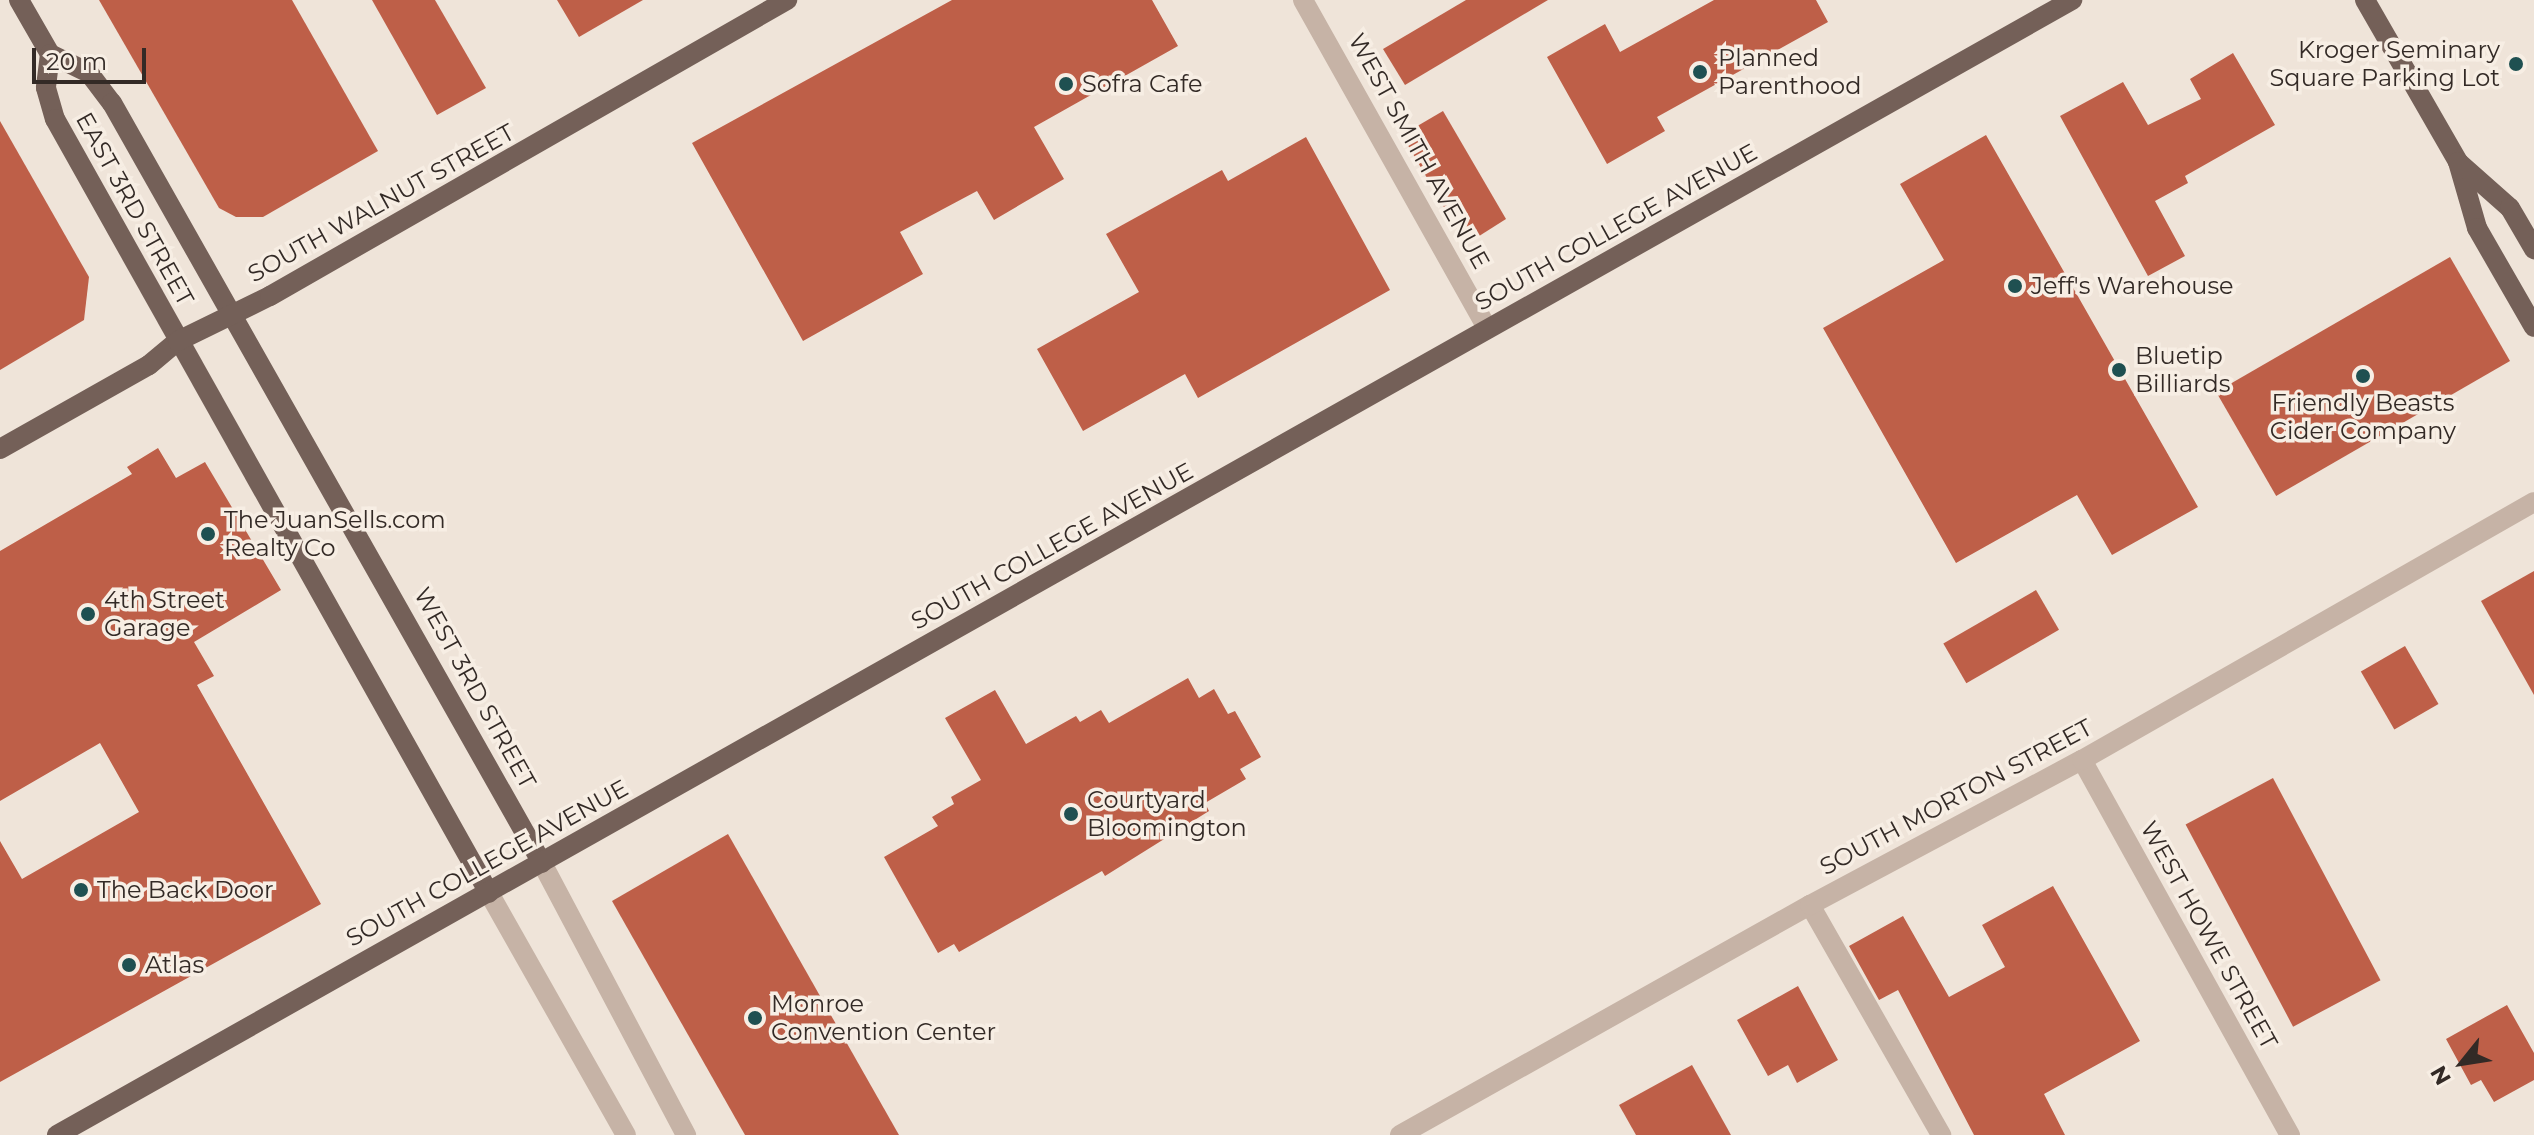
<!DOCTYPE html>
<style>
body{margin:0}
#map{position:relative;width:2534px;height:1135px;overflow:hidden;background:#efe4d9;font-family:Montserrat,sans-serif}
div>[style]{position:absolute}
.building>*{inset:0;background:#be5f48;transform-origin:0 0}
.minor>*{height:20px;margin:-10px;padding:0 10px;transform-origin:10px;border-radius:10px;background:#c6b3a6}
.major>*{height:20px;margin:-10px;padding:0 10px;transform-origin:10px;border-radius:10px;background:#746058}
.dots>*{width:22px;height:22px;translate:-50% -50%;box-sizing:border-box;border:4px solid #f7eee4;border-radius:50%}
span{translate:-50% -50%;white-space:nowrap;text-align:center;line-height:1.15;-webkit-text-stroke:7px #f7eee4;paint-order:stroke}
.poi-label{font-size:24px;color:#332a26}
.right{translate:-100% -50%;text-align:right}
.left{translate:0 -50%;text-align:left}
.street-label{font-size:24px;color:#332a26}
.north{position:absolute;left:2422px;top:1023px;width:80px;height:80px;-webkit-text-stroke:6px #f7eee4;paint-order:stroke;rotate:240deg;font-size:22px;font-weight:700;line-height:32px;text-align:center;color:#332a26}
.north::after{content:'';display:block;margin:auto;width:28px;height:36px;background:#332a26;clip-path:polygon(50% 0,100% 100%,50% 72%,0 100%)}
.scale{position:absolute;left:32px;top:48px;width:114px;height:36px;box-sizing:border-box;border:4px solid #332a26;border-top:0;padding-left:10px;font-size:24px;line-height:28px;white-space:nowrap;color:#332a26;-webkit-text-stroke:6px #f7eee4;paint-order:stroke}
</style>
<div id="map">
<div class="building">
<div style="clip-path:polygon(99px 0,292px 0,378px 151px,263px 217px,236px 217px,219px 208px)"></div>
<div style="clip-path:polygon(372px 0,435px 0,486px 88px,437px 115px)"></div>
<div style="clip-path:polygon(557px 0,643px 0,579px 37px)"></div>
<div style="clip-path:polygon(952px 0,1152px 0,1178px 46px,1034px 127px,1064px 179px,994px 220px,977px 191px,900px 232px,923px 274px,803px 341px,692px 143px)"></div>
<div style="clip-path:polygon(1466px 0,1548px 0,1405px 85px,1383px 49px)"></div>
<div style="clip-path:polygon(1714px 0,1816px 0,1828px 22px,1657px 117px,1665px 131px,1607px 164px,1547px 57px,1605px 24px,1620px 52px)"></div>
<div style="clip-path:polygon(2233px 53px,2275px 125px,2185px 176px,2188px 183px,2155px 201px,2185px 256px,2148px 276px,2060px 116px,2123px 82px,2148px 125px,2201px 99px,2190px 79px)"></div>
<div style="clip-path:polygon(1443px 111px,1506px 219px,1476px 238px,1459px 233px,1402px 135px)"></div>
<div style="clip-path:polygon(0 121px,89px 277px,84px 320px,0 370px)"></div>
<div style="clip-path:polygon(1986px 135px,2198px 507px,2112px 555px,2077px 495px,1956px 563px,1823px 328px,1944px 260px,1900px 184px)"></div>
<div style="clip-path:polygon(1306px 137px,1390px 290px,1198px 398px,1185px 374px,1083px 431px,1037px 349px,1139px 292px,1106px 234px,1222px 170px,1228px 181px)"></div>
<div style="left:2450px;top:257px;width:120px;height:270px;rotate:60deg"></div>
<div style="clip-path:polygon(158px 448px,176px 478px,205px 462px,281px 590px,194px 642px,214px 676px,197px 685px,321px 904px,0 1082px,0 841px,22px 879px,139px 812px,100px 743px,0 801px,0 551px,132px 474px,127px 467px)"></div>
<div style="clip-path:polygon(2534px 571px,2534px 695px,2481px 601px)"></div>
<div style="left:2036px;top:590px;width:46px;height:107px;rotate:60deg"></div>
<div style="left:2405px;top:646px;width:67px;height:51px;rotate:60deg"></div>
<div style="clip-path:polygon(1188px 678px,1199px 698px,1214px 689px,1228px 714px,1235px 711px,1261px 757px,1240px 769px,1246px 779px,1205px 803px,1209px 811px,1105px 876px,1102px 871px,959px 952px,954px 944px,938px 953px,884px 857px,938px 826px,932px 817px,954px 804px,951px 797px,981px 780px,945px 718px,995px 690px,1026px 744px,1076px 716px,1080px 722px,1101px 710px,1109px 723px)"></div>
<div style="left:2273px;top:778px;width:229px;height:99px;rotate:62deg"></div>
<div style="clip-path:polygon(728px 834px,899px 1135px,745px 1135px,612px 901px)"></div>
<div style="clip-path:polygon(2053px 886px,2140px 1041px,2044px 1094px,2065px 1135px,1974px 1135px,1898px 990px,1879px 1000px,1849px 946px,1903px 916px,1949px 997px,2005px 967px,1982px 925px)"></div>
<div style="clip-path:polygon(1798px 986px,1838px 1060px,1797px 1083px,1788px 1065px,1768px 1076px,1737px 1020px)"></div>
<div style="clip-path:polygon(2507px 1005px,2534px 1053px,2534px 1080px,2494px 1102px,2481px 1080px,2471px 1085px,2446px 1039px)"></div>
<div style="clip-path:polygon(1692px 1065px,1731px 1135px,1636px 1135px,1619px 1105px)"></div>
</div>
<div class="minor">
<div style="left:1303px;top:0;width:377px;rotate:60.7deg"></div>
<div style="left:2082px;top:760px;width:429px;rotate:61deg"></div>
<div style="left:542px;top:863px;width:308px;rotate:62.1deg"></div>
<div style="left:489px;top:893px;width:278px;rotate:60.5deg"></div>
<div style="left:1810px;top:905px;width:265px;rotate:60.3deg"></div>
<div style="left:1400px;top:1135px;width:470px;rotate:-29.3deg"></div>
<div style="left:1810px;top:905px;width:308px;rotate:-28.1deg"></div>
<div style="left:2082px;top:760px;width:520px;rotate:-29.72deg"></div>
</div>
<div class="major">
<div style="left:19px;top:0;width:62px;rotate:60.1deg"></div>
<div style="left:50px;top:54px;width:43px;rotate:26deg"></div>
<div style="left:89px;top:73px;width:38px;rotate:53deg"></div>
<div style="left:112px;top:103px;width:873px;rotate:60.5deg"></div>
<div style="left:2365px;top:0;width:187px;rotate:60.1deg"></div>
<div style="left:2458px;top:162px;width:69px;rotate:73.9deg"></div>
<div style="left:2477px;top:228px;width:114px;rotate:60.1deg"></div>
<div style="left:50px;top:54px;width:34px;rotate:97deg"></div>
<div style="left:46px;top:88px;width:32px;rotate:74deg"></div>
<div style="left:55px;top:119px;width:887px;rotate:60.72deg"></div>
<div style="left:2458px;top:162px;width:69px;rotate:41.5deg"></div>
<div style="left:2510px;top:208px;width:48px;rotate:59.7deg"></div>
<div style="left:0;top:449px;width:171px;rotate:-29.4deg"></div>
<div style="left:149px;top:365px;width:38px;rotate:-40deg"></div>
<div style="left:178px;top:341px;width:102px;rotate:-26.1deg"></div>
<div style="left:270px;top:296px;width:596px;rotate:-29.79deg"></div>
<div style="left:57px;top:1135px;width:2313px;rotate:-29.39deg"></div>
</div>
<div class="dots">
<div style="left:2516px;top:64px;background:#1f5051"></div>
<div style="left:1700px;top:72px;background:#1f5051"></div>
<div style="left:1066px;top:84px;background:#1f5051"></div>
<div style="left:2015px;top:286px;background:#1f5051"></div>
<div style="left:2119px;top:370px;background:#1f5051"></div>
<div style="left:2363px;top:376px;background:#1f5051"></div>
<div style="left:208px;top:534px;background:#1f5051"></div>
<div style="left:88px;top:614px;background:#1f5051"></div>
<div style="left:1071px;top:814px;background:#1f5051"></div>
<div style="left:81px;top:890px;background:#1f5051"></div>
<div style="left:129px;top:965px;background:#1f5051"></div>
<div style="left:755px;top:1018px;background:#1f5051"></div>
</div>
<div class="poi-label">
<span class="right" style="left:2500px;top:64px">Kroger Seminary<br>Square Parking Lot</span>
<span class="left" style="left:1718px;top:72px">Planned<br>Parenthood</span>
<span class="left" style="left:1082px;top:84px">Sofra Cafe</span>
<span class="left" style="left:2031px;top:286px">Jeff's Warehouse</span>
<span class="left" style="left:2135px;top:370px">Bluetip<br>Billiards</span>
<span style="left:2363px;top:417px">Friendly Beasts<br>Cider Company</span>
<span class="left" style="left:224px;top:534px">The JuanSells.com<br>Realty Co</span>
<span class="left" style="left:104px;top:614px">4th Street<br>Garage</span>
<span class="left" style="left:1087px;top:814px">Courtyard<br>Bloomington</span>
<span class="left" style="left:97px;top:890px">The Back Door</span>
<span class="left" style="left:145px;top:965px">Atlas</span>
<span class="left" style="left:771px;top:1018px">Monroe<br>Convention Center</span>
</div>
<div class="street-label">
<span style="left:1419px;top:151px;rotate:61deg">WEST SMITH AVENUE</span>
<span style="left:381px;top:203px;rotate:-29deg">SOUTH WALNUT STREET</span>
<span style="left:135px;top:209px;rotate:61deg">EAST 3RD STREET</span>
<span style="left:1616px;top:227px;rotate:-29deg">SOUTH COLLEGE AVENUE</span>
<span style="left:1052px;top:546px;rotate:-29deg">SOUTH COLLEGE AVENUE</span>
<span style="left:475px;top:688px;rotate:61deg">WEST 3RD STREET</span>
<span style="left:1956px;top:797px;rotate:-28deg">SOUTH MORTON STREET</span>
<span style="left:487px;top:863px;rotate:-29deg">SOUTH COLLEGE AVENUE</span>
<span style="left:2209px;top:935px;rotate:61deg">WEST HOWE STREET</span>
</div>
<div class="north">N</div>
<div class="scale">20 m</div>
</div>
